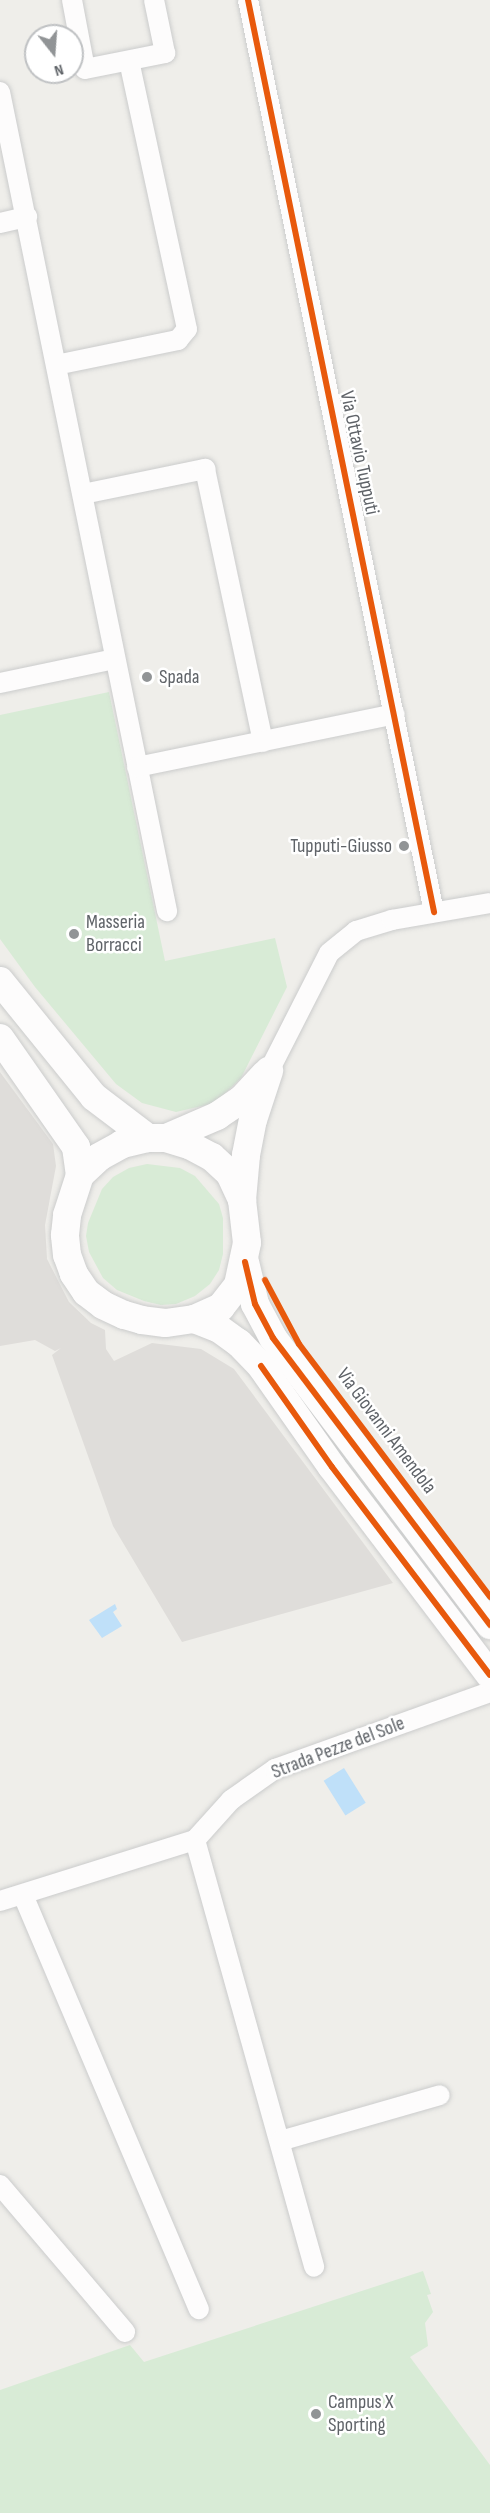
<!DOCTYPE html>
<style>
body{margin:0}
#map{position:relative;width:490px;height:2513px;overflow:hidden;background:#efeeea;font-family:"Sofia Sans Condensed",sans-serif}
div>[style]{position:absolute}
.industrial>*{inset:0;background:#dfddda}
.green>*{inset:0;background:#d8ebd6}
.water>*{inset:0;background:#bfe0f9;transform-origin:0 0}
.roads{filter:drop-shadow(0 0 2px #cbcccc) drop-shadow(0 0 2px #cbcccc)}
.street>*{height:20px;margin:-10px;padding:0 10px;transform-origin:10px;border-radius:10px;background:#fdfcfc}
.secondary>*{height:28px;margin:-14px;padding:0 14px;transform-origin:14px;border-radius:14px;background:#fdfcfc}
.cycleway>*{height:6px;margin:-3px;padding:0 3px;transform-origin:3px;border-radius:3px;background:#e8590c}
.dots>*{width:16px;height:16px;translate:-50% -50%;box-sizing:border-box;border:3px solid #fff;border-radius:50%}
span{translate:-50% -50%;white-space:nowrap;text-align:center;line-height:1.15;-webkit-text-stroke:5px #fff;paint-order:stroke}
.street-label{font-size:20px;color:#5f6368}
.poi-label{font-size:20px;color:#5f6368}
.left{translate:0 -50%;text-align:left}
.right{translate:-100% -50%;text-align:right}
.north{position:absolute;left:24px;top:24px;width:60px;height:60px;box-sizing:border-box;background:#fff;border:2px solid #bfc1c3;border-radius:50%;rotate:163deg;font-size:16px;font-weight:700;line-height:24px;text-align:center;color:#5f6368}
.north::after{content:'';display:block;margin:auto;width:21px;height:27px;background:#919496;clip-path:polygon(50% 0,100% 100%,50% 72%,0 100%)}
</style>
<div id="map">
<div class="industrial">
<div style="clip-path:polygon(0 1072px,53px 1144px,56px 1166px,45px 1225px,47px 1259px,69px 1302px,91px 1323px,105px 1330px,106px 1349px,114px 1361px,152px 1343px,201px 1349px,234px 1369px,393px 1583px,182px 1642px,113px 1526px,52px 1355px,61px 1348px,55px 1351px,35px 1340px,0 1346px)"></div>
</div>
<div class="green">
<div style="clip-path:polygon(109px 692px,165px 961px,275px 938px,287px 987px,241px 1078px,215px 1103px,176px 1112px,142px 1103px,116px 1084px,35px 987px,0 939px,0 715px)"></div>
<div style="clip-path:polygon(147px 1164px,180px 1168px,195px 1176px,219px 1204px,223px 1218px,223px 1254px,219px 1270px,210px 1284px,195px 1296px,176px 1304px,161px 1305px,144px 1301px,117px 1290px,103px 1278px,89px 1252px,86px 1236px,88px 1223px,102px 1189px,113px 1177px,129px 1168px)"></div>
<div style="clip-path:polygon(423px 2271px,431px 2294px,427px 2295px,433px 2312px,425px 2323px,428px 2346px,410px 2357px,490px 2465px,490px 2513px,0 2513px,0 2390px,130px 2345px,144px 2362px)"></div>
</div>
<div class="water">
<div style="clip-path:polygon(115px 1604px,117px 1609px,113px 1612px,122px 1626px,102px 1638px,89px 1620px)"></div>
<div style="left:344px;top:1768px;width:41px;height:24px;rotate:58deg"></div>
</div>
<div class="roads">
<div class="street">
<div style="left:72px;top:0;width:70px;rotate:79.3deg"></div>
<div style="left:85px;top:69px;width:82px;rotate:-11.3deg"></div>
<div style="left:165px;top:53px;width:54px;rotate:-101.7deg"></div>
<div style="left:248px;top:0;width:931px;rotate:78.47deg"></div>
<div style="left:0;top:92px;width:836px;rotate:78.47deg"></div>
<div style="left:0;top:223px;width:28px;rotate:-13deg"></div>
<div style="left:56px;top:365px;width:125px;rotate:-11.6deg"></div>
<div style="left:178px;top:340px;width:14px;rotate:-51deg"></div>
<div style="left:187px;top:329px;width:274px;rotate:-102.2deg"></div>
<div style="left:83px;top:494px;width:125px;rotate:-11.6deg"></div>
<div style="left:205px;top:469px;width:279px;rotate:78deg"></div>
<div style="left:0;top:683px;width:117px;rotate:-11.8deg"></div>
<div style="left:137px;top:767px;width:263px;rotate:-11.6deg"></div>
<div style="left:269px;top:1071px;width:132px;rotate:-63deg"></div>
<div style="left:329px;top:953px;width:35px;rotate:-39deg"></div>
<div style="left:356px;top:931px;width:38px;rotate:-17deg"></div>
<div style="left:392px;top:920px;width:99px;rotate:-9.8deg"></div>
<div style="left:195px;top:1840px;width:443px;rotate:74.4deg"></div>
<div style="left:23px;top:1895px;width:450px;rotate:67deg"></div>
<div style="left:0;top:1901px;width:204px;rotate:-17.4deg"></div>
<div style="left:195px;top:1840px;width:54px;rotate:-48deg"></div>
<div style="left:231px;top:1800px;width:54px;rotate:-35.2deg"></div>
<div style="left:275px;top:1769px;width:228px;rotate:-19.7deg"></div>
<div style="left:280px;top:2141px;width:166px;rotate:-16deg"></div>
<div style="left:0;top:2185px;width:193px;rotate:49.6deg"></div>
</div>
<div class="secondary">
<div style="left:0;top:981px;width:149px;rotate:51deg"></div>
<div style="left:94px;top:1097px;width:68px;rotate:37.2deg"></div>
<div style="left:0;top:1038px;width:133px;rotate:55.1deg"></div>
<div style="left:76px;top:1147px;width:28px;rotate:82deg"></div>
<div style="left:148px;top:1138px;width:18px"></div>
<div style="left:166px;top:1138px;width:24px;rotate:17deg"></div>
<div style="left:189px;top:1145px;width:26px;rotate:28deg"></div>
<div style="left:212px;top:1157px;width:25px;rotate:43deg"></div>
<div style="left:230px;top:1174px;width:29px;rotate:65deg"></div>
<div style="left:242px;top:1200px;width:43px;rotate:83.4deg"></div>
<div style="left:247px;top:1243px;width:43px;rotate:102.1deg"></div>
<div style="left:238px;top:1285px;width:28px;rotate:128deg"></div>
<div style="left:221px;top:1307px;width:30px;rotate:156deg"></div>
<div style="left:194px;top:1319px;width:29px;rotate:172deg"></div>
<div style="left:165px;top:1323px;width:23px;rotate:-173deg"></div>
<div style="left:142px;top:1320px;width:19px;rotate:-164deg"></div>
<div style="left:124px;top:1315px;width:23px;rotate:-155deg"></div>
<div style="left:103px;top:1305px;width:21px;rotate:-143deg"></div>
<div style="left:86px;top:1292px;width:22px;rotate:-124deg"></div>
<div style="left:74px;top:1274px;width:20px;rotate:-110deg"></div>
<div style="left:67px;top:1255px;width:20px;rotate:-96deg"></div>
<div style="left:65px;top:1235px;width:20px;rotate:-84deg"></div>
<div style="left:67px;top:1215px;width:42px;rotate:-72deg"></div>
<div style="left:80px;top:1175px;width:26px;rotate:-43deg"></div>
<div style="left:99px;top:1157px;width:26px;rotate:-29deg"></div>
<div style="left:122px;top:1144px;width:27px;rotate:-13deg"></div>
<div style="left:166px;top:1138px;width:56px;rotate:-23.3deg"></div>
<div style="left:217px;top:1116px;width:30px;rotate:-34deg"></div>
<div style="left:242px;top:1099px;width:34px;rotate:-47deg"></div>
<div style="left:242px;top:1200px;width:45px;rotate:-84.9deg"></div>
<div style="left:246px;top:1155px;width:36px;rotate:-79deg"></div>
<div style="left:253px;top:1120px;width:52px;rotate:-71.9deg"></div>
<div style="left:245px;top:1262px;width:43px;rotate:76.6deg"></div>
<div style="left:255px;top:1304px;width:38px;rotate:62deg"></div>
<div style="left:273px;top:1338px;width:360px;rotate:52.9deg"></div>
<div style="left:194px;top:1319px;width:26px;rotate:21deg"></div>
<div style="left:218px;top:1328px;width:26px;rotate:36deg"></div>
<div style="left:239px;top:1343px;width:32px;rotate:46deg"></div>
<div style="left:261px;top:1366px;width:123px;rotate:54.9deg"></div>
<div style="left:332px;top:1467px;width:261px;rotate:52.8deg"></div>
</div>
</div>
<div class="cycleway">
<div style="left:248px;top:0;width:931px;rotate:78.47deg"></div>
<div style="left:245px;top:1262px;width:43px;rotate:76.6deg"></div>
<div style="left:255px;top:1304px;width:38px;rotate:62deg"></div>
<div style="left:273px;top:1338px;width:360px;rotate:52.9deg"></div>
<div style="left:265px;top:1280px;width:72px;rotate:62deg"></div>
<div style="left:299px;top:1344px;width:317px;rotate:52.9deg"></div>
<div style="left:261px;top:1366px;width:123px;rotate:54.9deg"></div>
<div style="left:332px;top:1467px;width:261px;rotate:52.8deg"></div>
</div>
<div class="dots">
<div style="left:147px;top:677px;background:#919496"></div>
<div style="left:404px;top:846px;background:#919496"></div>
<div style="left:74px;top:934px;background:#919496"></div>
<div style="left:316px;top:2414px;background:#919496"></div>
</div>
<div class="street-label">
<span style="left:359px;top:453px;rotate:78deg">Via Ottavio Tupputi</span>
<span style="left:386px;top:1431px;rotate:53deg">Via Giovanni Amendola</span>
<span style="left:338px;top:1748px;rotate:-21deg">Strada Pezze del Sole</span>
</div>
<div class="poi-label">
<span class="left" style="left:159px;top:677px">Spada</span>
<span class="right" style="left:392px;top:846px">Tupputi-Giusso</span>
<span class="left" style="left:86px;top:934px">Masseria<br>Borracci</span>
<span class="left" style="left:328px;top:2414px">Campus X<br>Sporting</span>
</div>
<div class="north">N</div>
</div>
